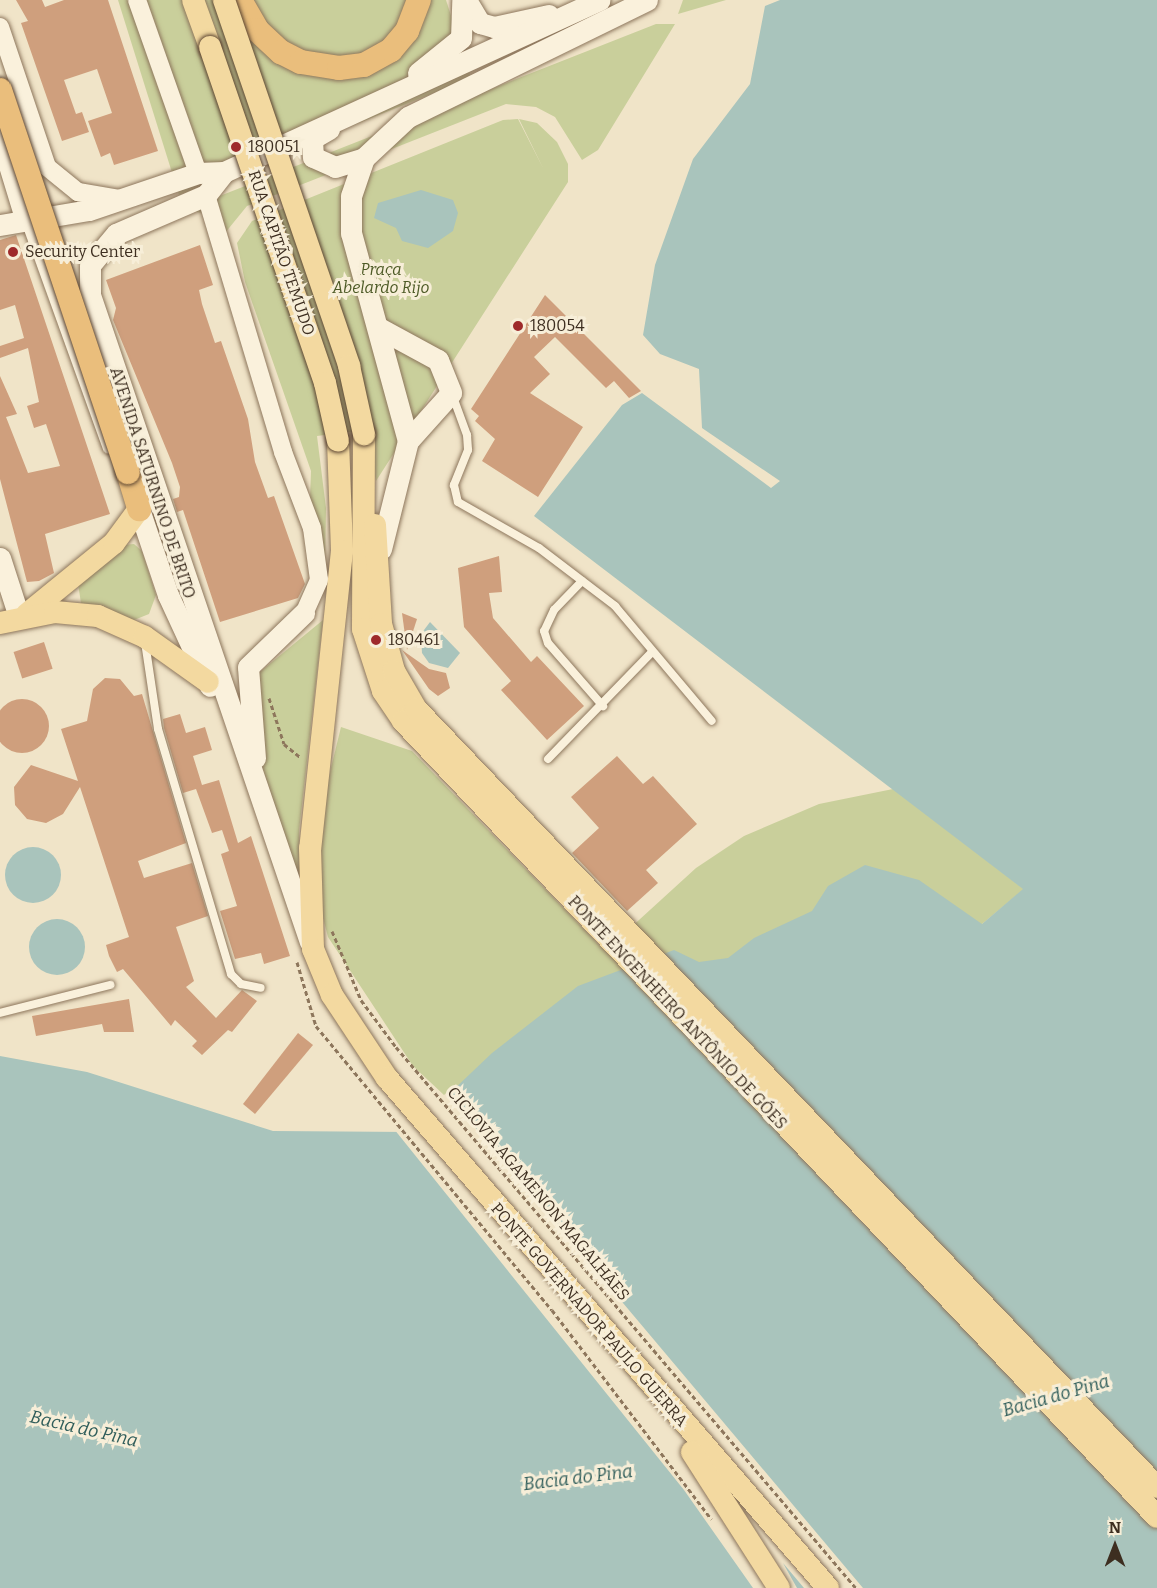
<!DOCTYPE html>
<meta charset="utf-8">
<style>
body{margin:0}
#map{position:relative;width:1157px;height:1588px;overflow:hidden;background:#f0e4c8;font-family:Bitter,serif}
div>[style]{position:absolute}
.green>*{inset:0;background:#c9cf9b}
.water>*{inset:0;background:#a9c4bc}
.round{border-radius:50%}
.pier>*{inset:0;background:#f0e4c8}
.building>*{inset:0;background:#cf9f7d;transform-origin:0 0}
.path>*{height:3px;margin-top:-1.5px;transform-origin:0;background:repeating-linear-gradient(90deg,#8d765c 0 4.5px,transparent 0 7.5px)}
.roads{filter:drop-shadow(0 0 2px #8d765c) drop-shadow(0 0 2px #8d765c)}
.service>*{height:8px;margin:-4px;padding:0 4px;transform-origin:4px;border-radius:4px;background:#faf1dc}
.pedestrian>*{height:10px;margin:-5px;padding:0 5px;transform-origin:5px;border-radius:5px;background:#faf1dc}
.tertiary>*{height:18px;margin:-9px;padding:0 9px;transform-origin:9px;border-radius:9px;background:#faf1dc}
.secondary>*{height:21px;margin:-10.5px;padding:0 10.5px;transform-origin:10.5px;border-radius:10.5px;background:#faf1dc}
.primary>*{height:22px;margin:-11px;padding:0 11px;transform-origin:11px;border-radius:11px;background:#f3d9a0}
.trunk>*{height:24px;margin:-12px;padding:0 12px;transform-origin:12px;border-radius:12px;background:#eabe7c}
.bridges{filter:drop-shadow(0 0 2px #5b4430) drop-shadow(0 0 2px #5b4430)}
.primary-bridge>*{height:22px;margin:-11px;padding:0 11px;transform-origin:11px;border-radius:11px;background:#f3d9a0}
.trunk-bridge>*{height:24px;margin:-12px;padding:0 12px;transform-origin:12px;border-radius:12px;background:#eabe7c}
.dots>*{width:16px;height:16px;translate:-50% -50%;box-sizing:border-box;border:3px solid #f7eed8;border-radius:50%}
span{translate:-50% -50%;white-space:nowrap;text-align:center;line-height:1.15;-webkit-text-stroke:6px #f7eed8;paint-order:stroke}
.poi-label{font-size:16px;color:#3d2e20}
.left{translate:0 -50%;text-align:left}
.street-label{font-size:16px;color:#3d2e20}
.park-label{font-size:16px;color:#4d5a26;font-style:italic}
.water-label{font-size:18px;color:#2f5d5a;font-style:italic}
.north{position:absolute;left:1085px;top:1516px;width:60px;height:60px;-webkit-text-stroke:4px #f7eed8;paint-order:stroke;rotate:0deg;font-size:16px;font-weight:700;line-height:24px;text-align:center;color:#3d2e20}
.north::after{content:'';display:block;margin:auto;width:21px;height:27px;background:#3d2e20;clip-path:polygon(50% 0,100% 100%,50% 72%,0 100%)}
</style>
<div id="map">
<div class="green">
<div style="clip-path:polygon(118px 0,446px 0,471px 78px,179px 195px)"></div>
<div style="clip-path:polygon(683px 0,726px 0,678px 14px)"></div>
<div style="clip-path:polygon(656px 24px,675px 24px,598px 150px,582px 160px,555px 117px,536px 107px,506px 104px,247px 206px,225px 233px,203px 213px,184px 210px)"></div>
<div style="clip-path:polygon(518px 119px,543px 168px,519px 119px,537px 123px,557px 142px,568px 164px,568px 182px,376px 481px,365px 430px,317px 436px,326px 508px,325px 566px,310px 499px,311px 471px,245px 282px,237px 243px,252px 221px,503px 120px)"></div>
<div style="clip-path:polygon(134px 544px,142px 551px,156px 595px,149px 614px,134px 620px,81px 603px,78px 584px,123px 545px)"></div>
<div style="clip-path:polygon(323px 620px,299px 831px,301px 896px,239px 689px)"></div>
<div style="clip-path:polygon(341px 727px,412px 751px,605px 951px,696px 868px,744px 836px,819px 804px,893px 789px,1024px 889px,982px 924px,459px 1088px,456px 1084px,444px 1095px,413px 1066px,328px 937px,318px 899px,318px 821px)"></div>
</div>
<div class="water">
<div style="clip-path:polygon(780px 0,1157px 0,1157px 1588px,0 1588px,0 1056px,87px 1072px,273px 1131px,409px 1132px,492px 1053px,578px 986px,674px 950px,699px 962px,728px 958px,754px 938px,812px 911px,828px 886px,865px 865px,919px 880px,982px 924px,1023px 889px,534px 516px,622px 405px,642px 393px,771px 488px,780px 481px,702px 428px,699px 369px,660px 354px,643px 335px,655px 265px,693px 159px,750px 84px,765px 6px)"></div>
<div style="clip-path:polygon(421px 190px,453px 200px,458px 213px,453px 231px,428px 248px,402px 241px,396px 228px,374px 218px,378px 203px)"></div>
<div style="clip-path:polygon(430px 622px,460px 653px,448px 668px,429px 663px,422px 653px,421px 634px)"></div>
<div class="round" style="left:5px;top:847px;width:56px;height:56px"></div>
<div class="round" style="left:29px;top:919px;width:56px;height:56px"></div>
</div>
<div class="pier">
<div style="clip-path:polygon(447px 1094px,863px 1588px,804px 1588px,783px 1563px,797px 1588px,753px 1588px,684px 1490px,394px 1129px,408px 1129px)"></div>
</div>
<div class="building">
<div style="clip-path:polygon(16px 0,42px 0,45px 7px,64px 0,108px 0,158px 151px,114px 165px,110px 153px,101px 157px,88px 121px,112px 113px,97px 69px,64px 80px,76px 114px,82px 112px,89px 132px,62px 141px,21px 23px,28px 21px)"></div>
<div style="clip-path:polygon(16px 235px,110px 514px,45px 534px,54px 573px,39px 581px,27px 582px,0 479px,0 376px,17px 414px,6px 417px,28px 473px,60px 466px,46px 424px,34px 428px,27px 406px,39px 402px,28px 348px,0 358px,0 346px,24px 338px,15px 305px,0 310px,0 240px)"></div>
<div style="clip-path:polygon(200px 245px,213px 285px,199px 290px,202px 304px,215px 343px,221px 341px,248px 419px,255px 462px,268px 498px,274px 496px,305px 584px,298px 598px,220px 622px,183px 510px,177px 512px,173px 499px,179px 497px,180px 487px,172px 463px,113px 320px,116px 308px,106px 280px)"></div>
<div style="clip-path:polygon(545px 295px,641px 391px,629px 398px,614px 381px,606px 388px,555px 337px,534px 357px,550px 374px,530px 393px,583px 427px,538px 497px,482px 461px,495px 439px,475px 421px,479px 416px,471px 409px)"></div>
<div style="clip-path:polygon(499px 556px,502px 592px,489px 593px,493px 618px,531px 662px,537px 656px,584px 706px,547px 740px,501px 690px,511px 681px,464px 627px,458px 568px)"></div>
<div style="clip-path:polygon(402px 613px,417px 619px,407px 650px)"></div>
<div style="left:44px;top:642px;width:28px;height:32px;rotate:72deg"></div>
<div style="clip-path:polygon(402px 650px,429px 669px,446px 673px,450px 688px,438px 696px,429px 689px)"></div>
<div style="clip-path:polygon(105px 678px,120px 679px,134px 696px,142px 694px,186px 843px,138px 861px,144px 878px,192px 863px,208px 916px,176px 927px,194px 981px,186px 987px,216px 1018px,242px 990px,257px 1001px,232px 1032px,228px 1030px,202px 1055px,192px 1046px,197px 1041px,175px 1020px,171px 1026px,123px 969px,117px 972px,109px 956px,106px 945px,129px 937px,80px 787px,63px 814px,46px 823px,27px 819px,15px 805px,14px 787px,31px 765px,78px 781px,61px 729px,87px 721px,93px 689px)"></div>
<div class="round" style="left:-5px;top:699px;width:54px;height:54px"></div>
<div style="clip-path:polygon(180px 714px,186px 733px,205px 727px,212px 750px,193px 756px,202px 785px,219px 780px,238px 843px,251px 836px,290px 956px,264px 964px,261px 953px,235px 959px,220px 911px,237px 906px,221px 854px,229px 851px,222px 830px,212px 833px,196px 789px,183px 793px,164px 728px,163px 719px)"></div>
<div style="clip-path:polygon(617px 756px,643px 784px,653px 776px,697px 824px,646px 870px,658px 883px,627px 911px,572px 853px,599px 828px,571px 797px)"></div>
<div style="clip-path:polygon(129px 999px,134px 1032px,104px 1032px,102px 1024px,36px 1036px,32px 1016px)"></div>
<div style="clip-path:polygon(298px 1033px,313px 1045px,255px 1114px,243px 1104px)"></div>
</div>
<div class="path">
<div style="left:269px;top:698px;width:48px;rotate:71.9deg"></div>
<div style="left:284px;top:744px;width:22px;rotate:39deg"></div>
<div style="left:332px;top:931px;width:75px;rotate:67.2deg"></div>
<div style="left:361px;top:1000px;width:59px;rotate:53.3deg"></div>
<div style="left:396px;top:1047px;width:710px;rotate:49.63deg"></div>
<div style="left:297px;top:962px;width:67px;rotate:73.5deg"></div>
<div style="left:316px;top:1026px;width:369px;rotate:50.3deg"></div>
<div style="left:552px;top:1310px;width:263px;rotate:52.7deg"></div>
</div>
<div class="roads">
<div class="service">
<div style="left:452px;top:394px;width:44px;rotate:69.9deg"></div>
<div style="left:467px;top:435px;width:15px;rotate:86deg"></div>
<div style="left:468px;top:450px;width:38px;rotate:112deg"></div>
<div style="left:454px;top:485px;width:17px;rotate:77deg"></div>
<div style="left:458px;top:502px;width:93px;rotate:29.6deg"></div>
<div style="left:539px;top:548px;width:96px;rotate:37.3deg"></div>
<div style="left:615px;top:606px;width:150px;rotate:49.9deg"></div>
<div style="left:582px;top:581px;width:40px;rotate:134deg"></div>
<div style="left:554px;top:610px;width:23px;rotate:115deg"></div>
<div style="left:544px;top:631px;width:13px;rotate:72deg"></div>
<div style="left:548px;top:643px;width:84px;rotate:48.9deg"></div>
<div style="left:145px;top:642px;width:88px;rotate:81.5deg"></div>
<div style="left:158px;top:729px;width:256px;rotate:73.4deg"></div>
<div style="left:231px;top:974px;width:14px;rotate:45deg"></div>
<div style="left:241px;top:984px;width:20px;rotate:11deg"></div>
<div style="left:548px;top:759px;width:148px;rotate:-45.8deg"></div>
<div style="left:0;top:1013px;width:114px;rotate:-14.3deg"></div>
</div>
<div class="pedestrian">
<div style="left:25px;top:218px;width:245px;rotate:70.2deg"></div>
</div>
<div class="tertiary">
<div style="left:137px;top:0;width:183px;rotate:70.6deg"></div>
<div style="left:0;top:27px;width:148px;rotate:71.4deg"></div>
<div style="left:47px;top:167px;width:40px;rotate:39deg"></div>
<div style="left:78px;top:192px;width:43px;rotate:9.5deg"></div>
<div style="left:206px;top:195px;width:268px;rotate:73.3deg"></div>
<div style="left:283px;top:452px;width:81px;rotate:69.1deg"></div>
<div style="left:312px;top:528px;width:52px;rotate:82.3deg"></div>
<div style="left:319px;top:580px;width:36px;rotate:114deg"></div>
</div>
<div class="secondary">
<div style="left:466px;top:0;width:27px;rotate:59deg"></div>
<div style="left:480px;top:23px;width:15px;rotate:16deg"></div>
<div style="left:494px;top:27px;width:56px;rotate:-12.3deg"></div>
<div style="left:418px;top:73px;width:55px;rotate:-39.1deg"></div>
<div style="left:461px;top:38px;width:38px;rotate:-88deg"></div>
<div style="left:329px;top:129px;width:20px;rotate:150deg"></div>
<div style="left:312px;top:139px;width:18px;rotate:87deg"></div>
<div style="left:313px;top:157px;width:24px;rotate:24deg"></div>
<div style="left:335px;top:167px;width:30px;rotate:-17deg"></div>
<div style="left:0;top:136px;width:86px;rotate:73deg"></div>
<div style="left:224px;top:172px;width:29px;rotate:128deg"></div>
<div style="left:206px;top:195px;width:98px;rotate:156.6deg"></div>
<div style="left:116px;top:234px;width:40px;rotate:130deg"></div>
<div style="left:90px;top:265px;width:30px;rotate:90deg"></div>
<div style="left:90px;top:295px;width:683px;rotate:71.22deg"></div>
<div style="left:0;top:225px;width:90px;rotate:-9.6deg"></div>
<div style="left:89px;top:210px;width:115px;rotate:-18.7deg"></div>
<div style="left:198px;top:173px;width:26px;rotate:-2deg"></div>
<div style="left:224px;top:172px;width:413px;rotate:-24.6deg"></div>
<div style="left:379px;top:328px;width:67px;rotate:28.5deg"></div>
<div style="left:438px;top:360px;width:35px;rotate:68deg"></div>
<div style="left:451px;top:393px;width:64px;rotate:131.9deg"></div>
<div style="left:139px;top:509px;width:91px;rotate:71.4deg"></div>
<div style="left:168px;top:595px;width:100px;rotate:65.2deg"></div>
<div style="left:381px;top:549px;width:111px;rotate:-76deg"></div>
<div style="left:408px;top:441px;width:216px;rotate:-105.3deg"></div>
<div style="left:351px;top:233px;width:37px;rotate:-90deg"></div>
<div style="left:351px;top:196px;width:40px;rotate:-71.1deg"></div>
<div style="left:364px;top:158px;width:60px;rotate:-43deg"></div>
<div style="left:408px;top:117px;width:266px;rotate:-26.1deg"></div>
<div style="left:0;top:558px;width:62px;rotate:72.1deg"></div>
<div style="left:255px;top:758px;width:91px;rotate:-94.4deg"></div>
<div style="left:248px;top:667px;width:78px;rotate:-44deg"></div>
</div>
<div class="primary">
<div style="left:193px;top:0;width:50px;rotate:70.1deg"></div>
<div style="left:364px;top:434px;width:195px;rotate:90.3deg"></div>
<div style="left:363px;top:629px;width:65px;rotate:72.1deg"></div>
<div style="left:383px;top:691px;width:36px;rotate:56deg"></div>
<div style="left:403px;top:721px;width:1096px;rotate:46.55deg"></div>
<div style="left:338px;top:441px;width:110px;rotate:87.9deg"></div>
<div style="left:342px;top:551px;width:299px;rotate:96.1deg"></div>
<div style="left:310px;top:848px;width:101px;rotate:88.3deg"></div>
<div style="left:313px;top:949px;width:50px;rotate:67.6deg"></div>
<div style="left:332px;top:995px;width:100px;rotate:56.5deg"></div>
<div style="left:387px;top:1078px;width:674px;rotate:49.15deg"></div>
<div style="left:375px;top:525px;width:99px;rotate:86.5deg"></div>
<div style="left:381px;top:624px;width:49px;rotate:74.5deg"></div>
<div style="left:394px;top:671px;width:44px;rotate:59.9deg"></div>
<div style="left:416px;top:709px;width:1074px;rotate:46.4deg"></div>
<div style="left:27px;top:614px;width:112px;rotate:-39.2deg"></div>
<div style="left:114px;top:543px;width:42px;rotate:-53.7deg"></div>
<div style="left:0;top:623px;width:56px;rotate:-11.3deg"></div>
<div style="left:55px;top:612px;width:43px;rotate:5.3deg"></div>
<div style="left:98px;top:616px;width:51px;rotate:24.1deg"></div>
<div style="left:145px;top:637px;width:77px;rotate:35.5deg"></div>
<div style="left:692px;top:1452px;width:161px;rotate:57.4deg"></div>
</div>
<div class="trunk">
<div style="left:240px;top:0;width:34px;rotate:60deg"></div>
<div style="left:257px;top:30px;width:33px;rotate:43deg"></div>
<div style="left:281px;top:52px;width:22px;rotate:27deg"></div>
<div style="left:301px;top:62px;width:38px;rotate:9deg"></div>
<div style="left:339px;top:68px;width:25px;rotate:-7deg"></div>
<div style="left:364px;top:65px;width:31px;rotate:-29deg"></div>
<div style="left:391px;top:50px;width:25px;rotate:-50deg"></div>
<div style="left:407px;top:31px;width:33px;rotate:-69deg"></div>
<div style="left:128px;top:472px;width:39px;rotate:73deg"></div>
</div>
</div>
<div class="bridges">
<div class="primary-bridge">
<div style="left:224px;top:0;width:387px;rotate:71.1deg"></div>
<div style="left:349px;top:366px;width:70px;rotate:77.6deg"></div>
<div style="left:210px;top:47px;width:355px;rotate:71.1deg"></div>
<div style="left:325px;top:383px;width:59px;rotate:77.4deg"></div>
</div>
<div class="trunk-bridge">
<div style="left:0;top:90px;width:403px;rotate:71.5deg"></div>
</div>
</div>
<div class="dots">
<div style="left:236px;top:147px;background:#9e2a2b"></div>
<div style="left:13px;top:252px;background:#9e2a2b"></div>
<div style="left:518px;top:326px;background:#9e2a2b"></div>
<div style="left:376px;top:640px;background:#9e2a2b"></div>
</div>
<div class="poi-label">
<span class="left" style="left:248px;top:147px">180051</span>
<span class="left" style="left:25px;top:252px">Security Center</span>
<span class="left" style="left:530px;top:326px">180054</span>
<span class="left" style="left:388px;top:640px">180461</span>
</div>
<div class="street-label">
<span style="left:281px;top:253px;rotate:71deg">RUA CAPITÃO TEMUDO</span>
<span style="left:152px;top:483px;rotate:72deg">AVENIDA SATURNINO DE BRITO</span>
<span style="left:677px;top:1013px;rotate:47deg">PONTE ENGENHEIRO ANTÔNIO DE GÓES</span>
<span style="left:538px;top:1194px;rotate:50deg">CICLOVIA AGAMENON MAGALHÃES</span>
<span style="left:589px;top:1315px;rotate:49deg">PONTE GOVERNADOR PAULO GUERRA</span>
</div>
<div class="park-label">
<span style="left:381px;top:279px">Praça<br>Abelardo Rijo</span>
</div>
<div class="water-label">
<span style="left:1056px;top:1396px;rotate:-16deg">Bacia do Pina</span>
<span style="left:84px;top:1429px;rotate:13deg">Bacia do Pina</span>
<span style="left:578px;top:1478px;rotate:-7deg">Bacia do Pina</span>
</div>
<div class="north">N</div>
</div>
